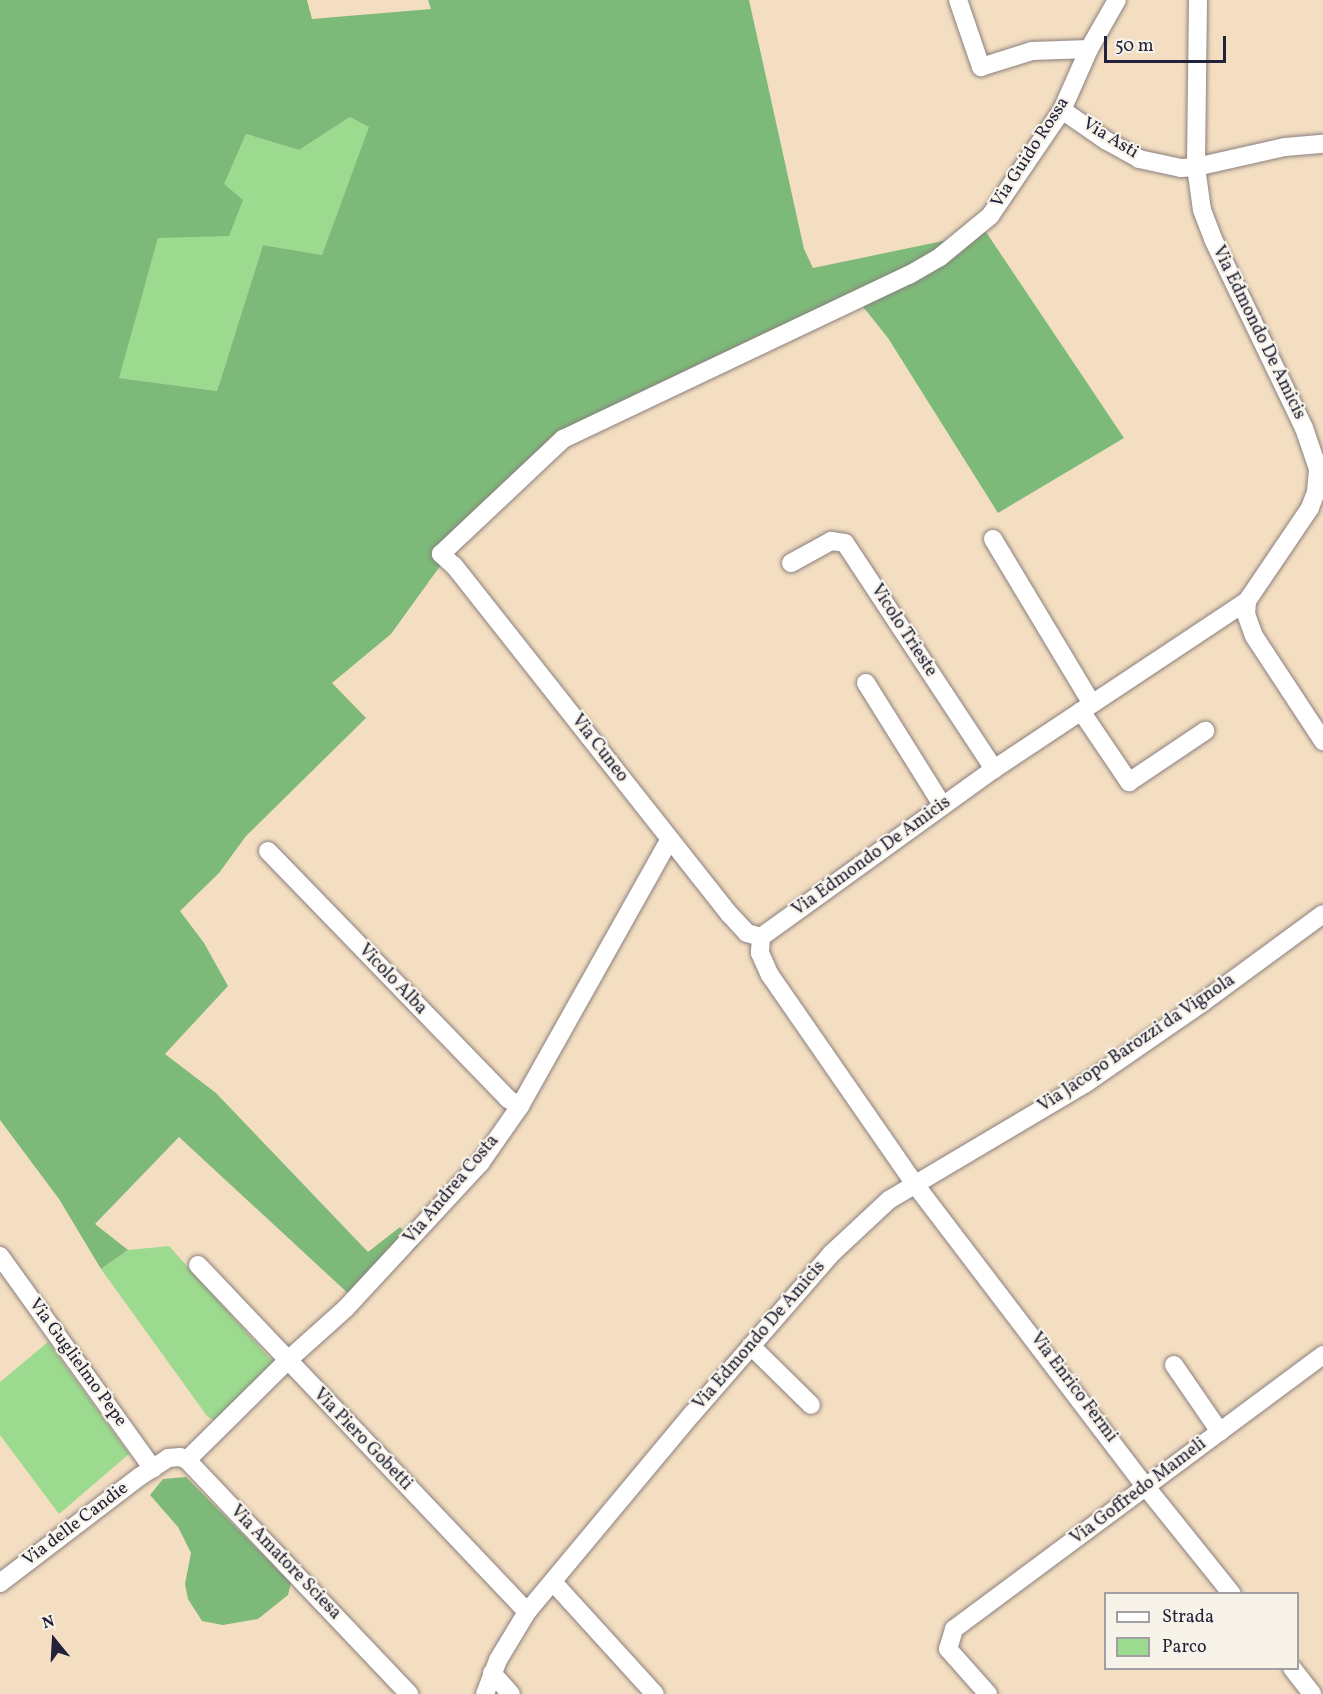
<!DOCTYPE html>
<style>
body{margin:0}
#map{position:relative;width:1323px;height:1694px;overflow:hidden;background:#f4dec2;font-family:Vollkorn,serif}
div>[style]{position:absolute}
.green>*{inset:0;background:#9cda8f}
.forest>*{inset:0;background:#7dba7a}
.roads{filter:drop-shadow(0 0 2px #8b807e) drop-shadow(0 0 2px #8b807e)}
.minor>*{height:18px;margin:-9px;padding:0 9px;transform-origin:9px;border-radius:9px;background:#fff}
span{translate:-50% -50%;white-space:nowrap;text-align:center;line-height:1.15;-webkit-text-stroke:4.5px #f7f3e8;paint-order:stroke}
.street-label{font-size:18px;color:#22223b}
.legend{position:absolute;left:1104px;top:1592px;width:195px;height:78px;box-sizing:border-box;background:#f7f3e8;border:2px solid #a29fa3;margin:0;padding:8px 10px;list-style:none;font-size:18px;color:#22223b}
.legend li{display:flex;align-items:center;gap:12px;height:30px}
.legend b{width:30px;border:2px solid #a29fa3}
.north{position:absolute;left:24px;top:1610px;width:60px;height:60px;-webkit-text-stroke:4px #f7f3e8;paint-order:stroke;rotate:342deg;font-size:16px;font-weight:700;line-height:24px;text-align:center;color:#22223b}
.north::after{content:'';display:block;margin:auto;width:21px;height:27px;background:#22223b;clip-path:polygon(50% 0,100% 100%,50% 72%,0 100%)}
.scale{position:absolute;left:1104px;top:36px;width:122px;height:27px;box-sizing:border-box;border:3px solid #22223b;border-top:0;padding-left:8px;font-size:18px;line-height:21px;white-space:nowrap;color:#22223b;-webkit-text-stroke:4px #f7f3e8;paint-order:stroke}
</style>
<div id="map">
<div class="green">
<div style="clip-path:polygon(350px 117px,370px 127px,322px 255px,263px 245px,217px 391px,118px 378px,158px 238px,223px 184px,246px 134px,299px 150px)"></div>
<div style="clip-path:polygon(169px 1246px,274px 1363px,220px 1424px,207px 1416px,101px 1269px,128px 1250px)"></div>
<div style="clip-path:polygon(48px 1342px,129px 1454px,59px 1514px,0 1435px,0 1382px)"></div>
</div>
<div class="forest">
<div style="clip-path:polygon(evenodd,0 0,307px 0,312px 19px,431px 9px,428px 0,749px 0,804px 249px,813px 268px,986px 232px,1124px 438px,998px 513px,888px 338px,852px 293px,568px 427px,451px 551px,391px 634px,332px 683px,366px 718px,246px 836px,219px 873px,180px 911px,204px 943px,228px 986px,165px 1054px,216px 1093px,368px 1252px,400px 1227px,418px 1246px,352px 1297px,179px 1137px,95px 1224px,128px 1250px,101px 1269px,59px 1199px,0 1120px,0 0,350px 117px,369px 127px,322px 255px,263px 245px,217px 391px,119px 378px,158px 238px,229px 236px,243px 200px,224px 184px,246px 134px,299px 150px,350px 117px)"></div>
<div style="clip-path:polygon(186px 1477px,291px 1583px,288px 1595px,258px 1619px,223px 1625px,202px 1621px,188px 1599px,185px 1584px,191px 1553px,178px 1527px,150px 1495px,163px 1479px)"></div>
</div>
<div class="roads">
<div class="minor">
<div style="left:958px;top:0;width:71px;rotate:71.1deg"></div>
<div style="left:981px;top:67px;width:53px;rotate:-17.4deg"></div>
<div style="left:1032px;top:51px;width:57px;rotate:-2deg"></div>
<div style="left:1198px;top:0;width:167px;rotate:90.7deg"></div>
<div style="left:1196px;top:167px;width:43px;rotate:82.1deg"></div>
<div style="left:1202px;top:210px;width:31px;rotate:69deg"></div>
<div style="left:1213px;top:239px;width:210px;rotate:64.3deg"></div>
<div style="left:1304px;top:428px;width:43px;rotate:71.1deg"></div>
<div style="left:1318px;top:469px;width:23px;rotate:95deg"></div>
<div style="left:1316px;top:492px;width:17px;rotate:111deg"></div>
<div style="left:1310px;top:508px;width:112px;rotate:124.1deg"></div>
<div style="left:1247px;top:601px;width:304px;rotate:146.4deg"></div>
<div style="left:994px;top:769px;width:287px;rotate:144.2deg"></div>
<div style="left:761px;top:937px;width:16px;rotate:94deg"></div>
<div style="left:760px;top:953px;width:24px;rotate:66deg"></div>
<div style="left:770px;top:975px;width:253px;rotate:55.3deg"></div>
<div style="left:914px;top:1183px;width:382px;rotate:52.7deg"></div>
<div style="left:1146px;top:1487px;width:137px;rotate:51.2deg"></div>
<div style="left:1062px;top:110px;width:55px;rotate:34.6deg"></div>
<div style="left:1107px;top:141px;width:37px;rotate:29deg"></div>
<div style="left:1139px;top:159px;width:43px;rotate:12.1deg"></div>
<div style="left:1181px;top:168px;width:15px;rotate:-4deg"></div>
<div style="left:1196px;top:167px;width:91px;rotate:-12.7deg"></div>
<div style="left:1285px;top:147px;width:38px;rotate:-5deg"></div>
<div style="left:993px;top:539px;width:192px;rotate:59deg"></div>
<div style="left:791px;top:563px;width:46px;rotate:-28.8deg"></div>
<div style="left:831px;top:541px;width:14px;rotate:8deg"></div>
<div style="left:845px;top:543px;width:271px;rotate:56.6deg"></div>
<div style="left:1247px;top:601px;width:13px;rotate:94deg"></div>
<div style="left:1246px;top:614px;width:23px;rotate:70deg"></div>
<div style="left:1254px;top:636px;width:126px;rotate:56.7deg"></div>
<div style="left:866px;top:683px;width:145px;rotate:58deg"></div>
<div style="left:1081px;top:711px;width:86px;rotate:55.9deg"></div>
<div style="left:1129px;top:782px;width:92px;rotate:-33.9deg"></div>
<div style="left:268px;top:851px;width:345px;rotate:45.9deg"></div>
<div style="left:508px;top:1099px;width:14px;rotate:30deg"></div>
<div style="left:761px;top:937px;width:15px;rotate:-164deg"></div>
<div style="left:747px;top:933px;width:25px;rotate:-133deg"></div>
<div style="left:730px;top:915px;width:445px;rotate:-128.3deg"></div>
<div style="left:454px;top:566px;width:18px;rotate:-137deg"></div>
<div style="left:441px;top:554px;width:168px;rotate:-43.3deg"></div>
<div style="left:563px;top:439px;width:383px;rotate:-25.4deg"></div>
<div style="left:909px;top:275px;width:36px;rotate:-30deg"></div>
<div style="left:940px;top:257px;width:65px;rotate:-39.4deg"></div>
<div style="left:990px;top:216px;width:128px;rotate:-55.8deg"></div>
<div style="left:1062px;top:110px;width:67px;rotate:-66.1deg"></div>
<div style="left:1089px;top:49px;width:56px;rotate:-60.3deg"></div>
<div style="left:0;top:1256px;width:262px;rotate:54.3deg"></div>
<div style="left:198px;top:1265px;width:478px;rotate:46.5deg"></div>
<div style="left:751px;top:1346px;width:84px;rotate:44.5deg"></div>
<div style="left:1174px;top:1365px;width:81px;rotate:55.5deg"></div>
<div style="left:187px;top:1460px;width:141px;rotate:-44.7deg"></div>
<div style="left:287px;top:1361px;width:79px;rotate:-41.9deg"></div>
<div style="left:346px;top:1308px;width:199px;rotate:-47.2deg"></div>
<div style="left:481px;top:1162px;width:68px;rotate:-55.1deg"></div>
<div style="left:520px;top:1106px;width:306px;rotate:-60.7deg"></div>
<div style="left:553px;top:1582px;width:151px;rotate:47.7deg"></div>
<div style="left:0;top:1583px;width:175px;rotate:-37.3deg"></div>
<div style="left:139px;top:1477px;width:35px;rotate:-33deg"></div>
<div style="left:168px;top:1458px;width:12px;rotate:-5deg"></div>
<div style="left:180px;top:1457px;width:8px;rotate:23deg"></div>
<div style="left:187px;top:1460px;width:323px;rotate:46.5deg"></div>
<div style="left:1292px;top:1668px;width:33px;rotate:52deg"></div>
<div style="left:492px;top:1673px;width:28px;rotate:48deg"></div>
<div style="left:485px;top:1694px;width:36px;rotate:-69deg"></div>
<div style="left:498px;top:1660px;width:56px;rotate:-58.9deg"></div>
<div style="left:527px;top:1612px;width:259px;rotate:-50.2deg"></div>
<div style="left:693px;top:1413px;width:211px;rotate:-49deg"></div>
<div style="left:831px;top:1254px;width:79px;rotate:-43deg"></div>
<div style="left:889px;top:1200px;width:229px;rotate:-30.7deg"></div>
<div style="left:1086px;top:1083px;width:141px;rotate:-34.6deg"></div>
<div style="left:1202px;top:1003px;width:150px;rotate:-36.3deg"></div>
<div style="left:988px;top:1694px;width:60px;rotate:-131.6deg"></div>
<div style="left:948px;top:1649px;width:21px;rotate:-73deg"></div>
<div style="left:954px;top:1629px;width:460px;rotate:-36.6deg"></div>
</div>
</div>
<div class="street-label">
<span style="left:1110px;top:139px;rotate:31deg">Via Asti</span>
<span style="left:1031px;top:153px;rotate:-57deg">Via Guido Rossa</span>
<span style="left:1258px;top:333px;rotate:64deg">Via Edmondo De Amicis</span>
<span style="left:903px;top:631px;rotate:57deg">Vicolo Trieste</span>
<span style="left:599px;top:749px;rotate:52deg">Via Cuneo</span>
<span style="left:872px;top:857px;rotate:-36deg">Via Edmondo De Amicis</span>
<span style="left:392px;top:980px;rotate:46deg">Vicolo Alba</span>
<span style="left:1137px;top:1044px;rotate:-34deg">Via Jacopo Barozzi da Vignola</span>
<span style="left:452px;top:1190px;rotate:-50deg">Via Andrea Costa</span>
<span style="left:760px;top:1336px;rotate:-49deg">Via Edmondo De Amicis</span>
<span style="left:77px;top:1363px;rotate:54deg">Via Guglielmo Pepe</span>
<span style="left:1073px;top:1388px;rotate:53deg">Via Enrico Fermi</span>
<span style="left:362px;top:1440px;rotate:46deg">Via Piero Gobetti</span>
<span style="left:1139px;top:1492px;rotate:-37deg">Via Goffredo Mameli</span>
<span style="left:76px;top:1525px;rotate:-37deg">Via delle Candie</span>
<span style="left:285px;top:1563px;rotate:46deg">Via Amatore Sciesa</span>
</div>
<ul class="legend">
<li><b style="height:8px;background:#fff"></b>Strada</li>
<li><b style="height:16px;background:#9cda8f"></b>Parco</li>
</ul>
<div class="north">N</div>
<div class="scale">50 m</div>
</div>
